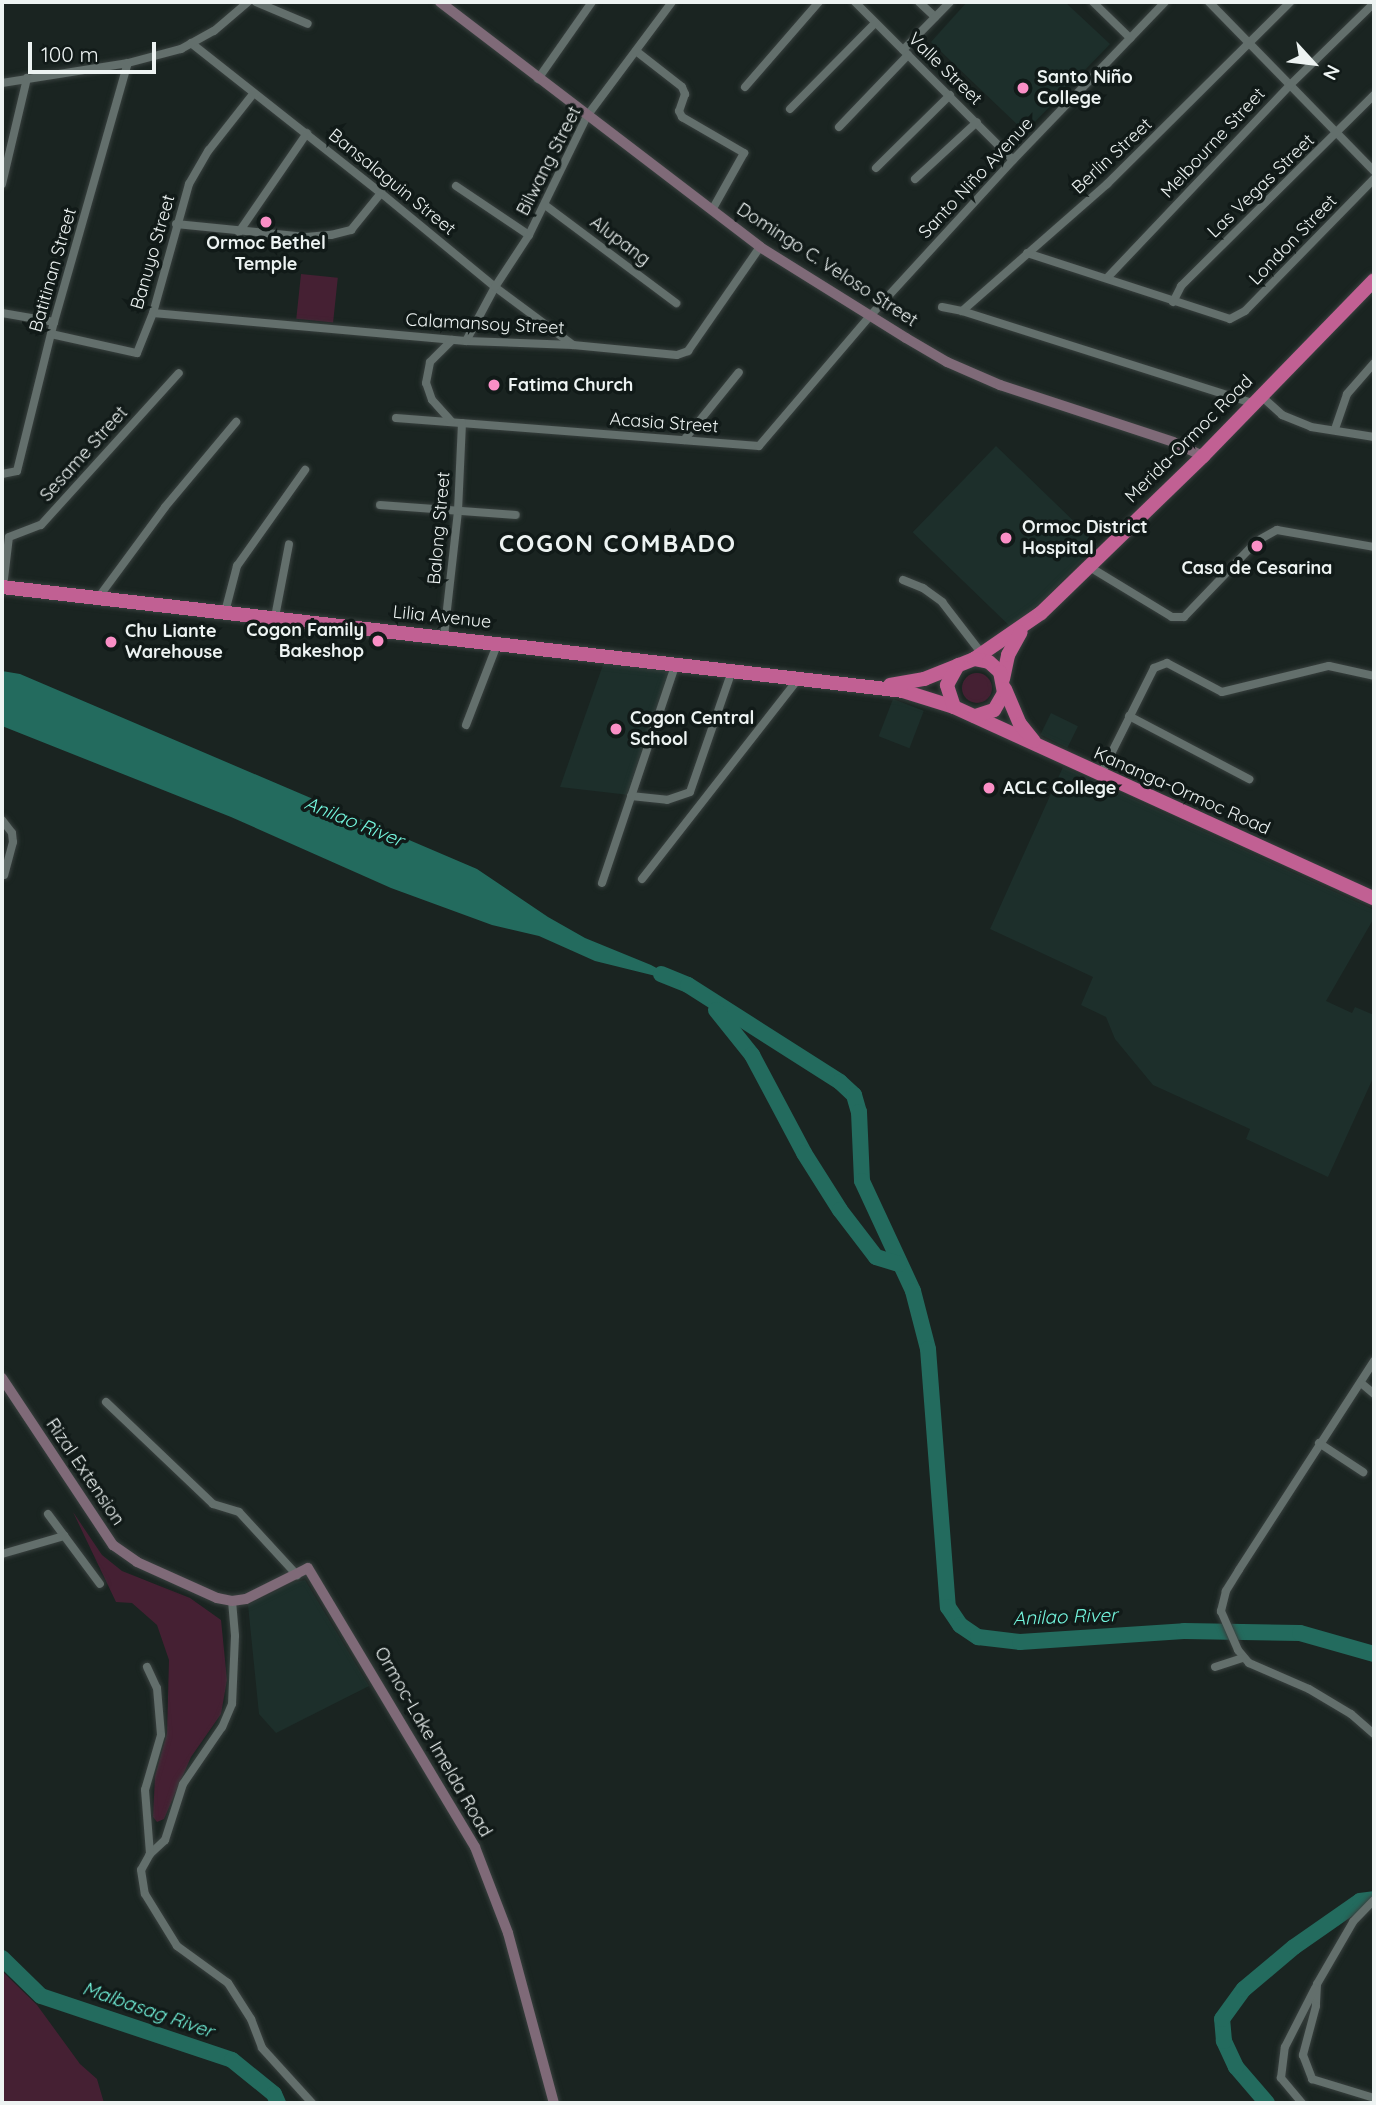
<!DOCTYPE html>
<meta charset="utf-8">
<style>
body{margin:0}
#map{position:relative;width:1376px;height:2105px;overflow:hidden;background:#1a2421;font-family:Quicksand,sans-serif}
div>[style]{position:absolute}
.built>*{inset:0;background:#1d2f2b;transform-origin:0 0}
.green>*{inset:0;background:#452033;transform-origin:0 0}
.round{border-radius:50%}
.water>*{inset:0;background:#236b5e}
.river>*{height:16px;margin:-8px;padding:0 8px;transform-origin:8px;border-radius:8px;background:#236b5e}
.roads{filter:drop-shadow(0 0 2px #38403e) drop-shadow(0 0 2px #38403e)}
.street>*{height:8px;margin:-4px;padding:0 4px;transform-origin:4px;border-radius:4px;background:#636f6c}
.secondary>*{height:10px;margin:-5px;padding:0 5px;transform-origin:5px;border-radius:5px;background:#7f6a78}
.highway>*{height:14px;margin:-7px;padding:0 7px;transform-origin:7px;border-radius:7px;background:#c16093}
.dots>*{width:19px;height:19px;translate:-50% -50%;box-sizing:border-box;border:4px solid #111a18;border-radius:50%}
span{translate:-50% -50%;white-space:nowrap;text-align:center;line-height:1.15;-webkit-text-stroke:7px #111a18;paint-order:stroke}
.street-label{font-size:18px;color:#edf3f2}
.poi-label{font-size:18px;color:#edf3f2;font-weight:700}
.left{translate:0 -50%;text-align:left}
.right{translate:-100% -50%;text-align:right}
.water-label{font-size:19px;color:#74f7df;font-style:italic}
.district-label{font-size:24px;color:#edf3f2;font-weight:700;letter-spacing:2px}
.frame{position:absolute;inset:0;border:4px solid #edf3f2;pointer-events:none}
.north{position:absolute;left:1278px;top:28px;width:70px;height:70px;-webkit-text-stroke:5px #111a18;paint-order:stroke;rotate:117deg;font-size:19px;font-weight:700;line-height:28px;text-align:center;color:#edf3f2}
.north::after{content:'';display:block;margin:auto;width:24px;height:32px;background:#edf3f2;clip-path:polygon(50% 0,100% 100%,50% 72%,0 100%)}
.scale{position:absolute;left:28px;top:42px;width:128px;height:32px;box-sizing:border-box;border:4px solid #edf3f2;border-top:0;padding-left:9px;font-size:21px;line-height:24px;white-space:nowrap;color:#edf3f2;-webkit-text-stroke:5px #111a18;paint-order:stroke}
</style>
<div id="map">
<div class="built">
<div style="clip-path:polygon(967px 2px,1065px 2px,1110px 44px,1025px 132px,931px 42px)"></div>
<div style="left:996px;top:446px;width:141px;height:120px;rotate:44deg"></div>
<div style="clip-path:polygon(604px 662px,671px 670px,629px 795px,560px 787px)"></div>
<div style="left:893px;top:699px;width:33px;height:40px;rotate:21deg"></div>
<div style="left:1051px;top:713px;width:30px;height:24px;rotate:26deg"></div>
<div style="clip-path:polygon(1063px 767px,1374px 910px,1374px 918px,1326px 1001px,1352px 1013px,1355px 1007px,1374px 1015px,1374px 1076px,1328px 1177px,1246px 1139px,1250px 1129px,1153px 1085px,1115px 1039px,1106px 1017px,1081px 1005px,1093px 977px,990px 929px)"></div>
<div style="clip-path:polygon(305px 1580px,369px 1686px,276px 1733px,259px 1714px,248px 1605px,295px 1582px)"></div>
</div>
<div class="green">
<div style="left:301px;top:274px;width:37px;height:45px;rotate:6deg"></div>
<div class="round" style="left:962px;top:673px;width:30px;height:30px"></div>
<div style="clip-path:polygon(73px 1512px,102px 1555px,122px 1571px,190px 1598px,221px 1620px,227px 1680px,221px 1714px,191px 1757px,164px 1819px,157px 1822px,153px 1817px,155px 1776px,167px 1733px,169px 1660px,157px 1625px,132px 1603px,116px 1602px)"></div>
<div style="clip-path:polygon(2px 1971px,37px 2005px,80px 2064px,97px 2079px,104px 2103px,2px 2103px)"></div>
</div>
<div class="water">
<div style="clip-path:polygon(2px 671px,20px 674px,477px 869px,548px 917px,585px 938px,651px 965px,684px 983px,595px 961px,539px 936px,492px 925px,391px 888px,231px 817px,2px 726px)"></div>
</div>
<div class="river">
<div style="left:661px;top:974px;width:29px;rotate:22deg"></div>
<div style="left:688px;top:985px;width:180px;rotate:32.5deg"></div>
<div style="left:840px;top:1082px;width:19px;rotate:43deg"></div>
<div style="left:854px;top:1095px;width:18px;rotate:74deg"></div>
<div style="left:859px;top:1112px;width:69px;rotate:87.5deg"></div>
<div style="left:862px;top:1181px;width:121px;rotate:65.1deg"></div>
<div style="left:913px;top:1291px;width:60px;rotate:75.5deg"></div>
<div style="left:928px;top:1349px;width:259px;rotate:85.6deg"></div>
<div style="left:948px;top:1607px;width:22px;rotate:56deg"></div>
<div style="left:960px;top:1625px;width:22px;rotate:34deg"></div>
<div style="left:978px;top:1637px;width:42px;rotate:6.8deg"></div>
<div style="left:1020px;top:1642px;width:164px;rotate:-3.8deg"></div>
<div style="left:1184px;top:1631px;width:116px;rotate:1deg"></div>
<div style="left:1300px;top:1633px;width:77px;rotate:15.8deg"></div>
<div style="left:716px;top:1010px;width:58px;rotate:51.3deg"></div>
<div style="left:752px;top:1055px;width:111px;rotate:62deg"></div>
<div style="left:804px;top:1153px;width:67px;rotate:57.7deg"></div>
<div style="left:840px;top:1210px;width:59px;rotate:52.5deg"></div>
<div style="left:876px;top:1257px;width:24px;rotate:17deg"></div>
<div style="left:2px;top:1958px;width:54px;rotate:44.3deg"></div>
<div style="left:41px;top:1996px;width:201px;rotate:18.5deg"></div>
<div style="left:232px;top:2060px;width:54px;rotate:39deg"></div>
<div style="left:274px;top:2094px;width:10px;rotate:66deg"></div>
<div style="left:1267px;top:2103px;width:48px;rotate:-130.7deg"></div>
<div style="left:1236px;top:2067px;width:29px;rotate:-115deg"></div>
<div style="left:1224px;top:2041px;width:22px;rotate:-95deg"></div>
<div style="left:1222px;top:2019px;width:37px;rotate:-54deg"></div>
<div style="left:1244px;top:1989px;width:65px;rotate:-40deg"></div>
<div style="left:1294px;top:1947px;width:80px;rotate:-34.9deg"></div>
<div style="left:1360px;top:1901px;width:14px;rotate:-8deg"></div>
</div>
<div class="roads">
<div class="street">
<div style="left:256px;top:2px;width:56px;rotate:22.9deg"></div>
<div style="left:855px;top:2px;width:223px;rotate:45deg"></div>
<div style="left:919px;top:2px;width:22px;rotate:43deg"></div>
<div style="left:1093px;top:2px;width:52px;rotate:44.2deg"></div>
<div style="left:1209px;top:2px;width:236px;rotate:45.7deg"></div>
<div style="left:191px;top:43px;width:242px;rotate:38.3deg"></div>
<div style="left:381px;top:193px;width:148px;rotate:39.5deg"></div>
<div style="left:495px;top:287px;width:97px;rotate:36.6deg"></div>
<div style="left:903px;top:50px;width:67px;rotate:-45.6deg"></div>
<div style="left:636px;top:51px;width:58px;rotate:38deg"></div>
<div style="left:682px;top:87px;width:8px;rotate:67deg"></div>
<div style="left:685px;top:94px;width:18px;rotate:109deg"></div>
<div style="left:679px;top:111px;width:7px;rotate:63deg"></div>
<div style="left:682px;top:117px;width:72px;rotate:30.1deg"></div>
<div style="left:744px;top:153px;width:65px;rotate:119.3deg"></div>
<div style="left:538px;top:79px;width:94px;rotate:-55deg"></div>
<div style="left:2px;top:83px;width:128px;rotate:-9deg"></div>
<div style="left:128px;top:63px;width:55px;rotate:-14.8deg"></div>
<div style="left:181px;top:49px;width:38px;rotate:-29deg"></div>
<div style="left:214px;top:31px;width:45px;rotate:-40.5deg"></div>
<div style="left:745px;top:87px;width:113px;rotate:-49deg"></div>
<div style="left:790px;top:109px;width:121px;rotate:-45.3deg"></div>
<div style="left:839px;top:127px;width:100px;rotate:-46.2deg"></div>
<div style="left:876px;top:168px;width:104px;rotate:-44.6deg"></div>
<div style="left:915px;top:179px;width:84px;rotate:-42.6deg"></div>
<div style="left:2px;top:184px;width:109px;rotate:-76.7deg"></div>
<div style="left:456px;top:186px;width:88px;rotate:33.9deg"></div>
<div style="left:545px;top:205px;width:164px;rotate:36.8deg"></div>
<div style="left:176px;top:224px;width:131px;rotate:5.7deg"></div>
<div style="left:306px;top:237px;width:25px;rotate:-5deg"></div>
<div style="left:331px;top:235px;width:21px;rotate:-14deg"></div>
<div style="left:351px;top:230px;width:48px;rotate:-51deg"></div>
<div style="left:239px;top:232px;width:120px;rotate:-55.5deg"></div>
<div style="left:1027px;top:253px;width:213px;rotate:18deg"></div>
<div style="left:1230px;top:319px;width:17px;rotate:-28deg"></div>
<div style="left:1245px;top:311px;width:185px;rotate:-45.7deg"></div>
<div style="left:1107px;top:278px;width:266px;rotate:-46.5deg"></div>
<div style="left:1290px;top:85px;width:117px;rotate:-44.3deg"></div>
<div style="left:1173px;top:302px;width:18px;rotate:-63deg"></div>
<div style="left:1181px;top:286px;width:272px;rotate:-44.7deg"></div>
<div style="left:942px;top:307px;width:20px;rotate:11deg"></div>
<div style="left:962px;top:311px;width:193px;rotate:-41.2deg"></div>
<div style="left:1107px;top:184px;width:258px;rotate:-44.8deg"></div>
<div style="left:962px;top:311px;width:304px;rotate:17.6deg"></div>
<div style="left:2px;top:313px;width:53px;rotate:9.8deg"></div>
<div style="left:153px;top:313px;width:314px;rotate:5.1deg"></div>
<div style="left:466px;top:341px;width:107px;rotate:2.1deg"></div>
<div style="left:573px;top:345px;width:104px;rotate:5.5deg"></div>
<div style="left:677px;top:355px;width:12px;rotate:-20deg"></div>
<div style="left:688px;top:351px;width:126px;rotate:-55.3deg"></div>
<div style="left:51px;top:334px;width:88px;rotate:12.5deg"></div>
<div style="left:137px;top:353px;width:43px;rotate:-68.2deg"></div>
<div style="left:153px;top:313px;width:134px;rotate:-74.4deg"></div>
<div style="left:189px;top:184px;width:39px;rotate:-60deg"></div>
<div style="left:209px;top:150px;width:71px;rotate:-51.8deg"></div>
<div style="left:466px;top:341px;width:61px;rotate:-61.8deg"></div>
<div style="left:495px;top:287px;width:62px;rotate:-56.8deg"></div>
<div style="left:529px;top:235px;width:132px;rotate:-64deg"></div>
<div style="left:587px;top:116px;width:142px;rotate:-53.3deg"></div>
<div style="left:1260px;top:395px;width:30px;rotate:42deg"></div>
<div style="left:1282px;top:415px;width:31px;rotate:22deg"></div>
<div style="left:1311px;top:427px;width:64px;rotate:9deg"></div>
<div style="left:396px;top:418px;width:364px;rotate:4.4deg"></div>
<div style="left:759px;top:446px;width:171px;rotate:-49.5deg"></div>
<div style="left:870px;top:316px;width:212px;rotate:-47.5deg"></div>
<div style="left:1013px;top:160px;width:219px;rotate:-46.1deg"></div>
<div style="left:451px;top:421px;width:28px;rotate:-132deg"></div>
<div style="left:432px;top:400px;width:18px;rotate:-109deg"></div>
<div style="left:426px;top:383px;width:21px;rotate:-79deg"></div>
<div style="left:430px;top:362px;width:31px;rotate:-45deg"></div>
<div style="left:1335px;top:429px;width:37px;rotate:-71deg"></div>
<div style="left:1347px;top:394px;width:41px;rotate:-48.9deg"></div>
<div style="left:684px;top:440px;width:87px;rotate:-51deg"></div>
<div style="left:2px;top:474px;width:15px;rotate:-11deg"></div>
<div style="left:17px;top:471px;width:154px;rotate:-76.1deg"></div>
<div style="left:54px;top:322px;width:269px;rotate:-74.1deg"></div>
<div style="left:380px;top:505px;width:136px;rotate:4.2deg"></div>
<div style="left:1088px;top:566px;width:98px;rotate:31.3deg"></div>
<div style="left:1172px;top:617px;width:12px"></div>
<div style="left:1184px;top:617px;width:105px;rotate:-46.2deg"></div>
<div style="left:1257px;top:541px;width:23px;rotate:-29deg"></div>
<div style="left:1277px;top:530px;width:98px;rotate:9.9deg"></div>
<div style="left:903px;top:580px;width:22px;rotate:22deg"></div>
<div style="left:923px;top:588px;width:24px;rotate:36deg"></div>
<div style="left:942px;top:602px;width:66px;rotate:52.4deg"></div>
<div style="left:3px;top:587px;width:50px;rotate:-83.2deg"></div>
<div style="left:9px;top:537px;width:34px;rotate:-21deg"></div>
<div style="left:41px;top:525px;width:205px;rotate:-47.8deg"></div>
<div style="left:98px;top:598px;width:113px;rotate:-53.6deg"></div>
<div style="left:165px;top:507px;width:111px;rotate:-50.1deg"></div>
<div style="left:225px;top:612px;width:48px;rotate:-75.4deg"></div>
<div style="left:237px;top:566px;width:118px;rotate:-54.7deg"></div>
<div style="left:275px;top:617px;width:74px;rotate:-79.1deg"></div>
<div style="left:444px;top:636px;width:126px;rotate:-83.6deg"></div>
<div style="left:458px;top:511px;width:88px;rotate:-87.4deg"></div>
<div style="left:1129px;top:716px;width:136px;rotate:27.7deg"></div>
<div style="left:466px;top:725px;width:89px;rotate:-68.9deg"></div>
<div style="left:1100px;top:776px;width:121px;rotate:-63.4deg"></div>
<div style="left:1154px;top:668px;width:14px;rotate:-21deg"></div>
<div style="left:1167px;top:663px;width:62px;rotate:27.8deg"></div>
<div style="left:1222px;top:692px;width:110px;rotate:-13.7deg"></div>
<div style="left:1329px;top:666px;width:46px;rotate:12.5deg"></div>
<div style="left:631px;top:796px;width:36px;rotate:6deg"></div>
<div style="left:667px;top:800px;width:24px;rotate:-19deg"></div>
<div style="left:690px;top:792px;width:128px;rotate:-70.9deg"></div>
<div style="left:2px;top:820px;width:16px;rotate:52deg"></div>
<div style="left:12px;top:833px;width:9px;rotate:84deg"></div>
<div style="left:13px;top:842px;width:34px;rotate:105deg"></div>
<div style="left:642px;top:879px;width:255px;rotate:-52deg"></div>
<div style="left:602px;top:883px;width:232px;rotate:-71.4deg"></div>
<div style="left:1374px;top:1361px;width:249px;rotate:122.9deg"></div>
<div style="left:1239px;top:1570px;width:25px;rotate:122deg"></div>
<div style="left:1226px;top:1591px;width:21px;rotate:104deg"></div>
<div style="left:1221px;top:1611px;width:43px;rotate:66.4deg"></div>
<div style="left:1238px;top:1650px;width:17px;rotate:50deg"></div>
<div style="left:1249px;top:1663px;width:65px;rotate:23.4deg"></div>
<div style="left:1309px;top:1689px;width:49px;rotate:30.8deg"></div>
<div style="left:1351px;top:1714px;width:30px;rotate:41deg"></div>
<div style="left:1361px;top:1383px;width:17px;rotate:40deg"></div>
<div style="left:106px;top:1402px;width:148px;rotate:43.6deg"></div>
<div style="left:213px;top:1504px;width:27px;rotate:17deg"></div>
<div style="left:239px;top:1512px;width:86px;rotate:47.4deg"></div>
<div style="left:1319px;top:1443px;width:53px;rotate:33.4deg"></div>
<div style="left:48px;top:1514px;width:87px;rotate:53.4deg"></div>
<div style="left:2px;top:1554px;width:65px;rotate:-16.2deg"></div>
<div style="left:232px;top:1601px;width:35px;rotate:85deg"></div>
<div style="left:235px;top:1636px;width:68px;rotate:92.5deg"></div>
<div style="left:232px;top:1704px;width:25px;rotate:113deg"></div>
<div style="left:222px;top:1727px;width:69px;rotate:124.4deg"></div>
<div style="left:183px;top:1784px;width:59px;rotate:107.8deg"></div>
<div style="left:165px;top:1840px;width:21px;rotate:137deg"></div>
<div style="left:150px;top:1854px;width:18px;rotate:119deg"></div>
<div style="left:141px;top:1870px;width:24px;rotate:81deg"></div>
<div style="left:145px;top:1894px;width:61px;rotate:58.4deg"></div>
<div style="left:177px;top:1946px;width:63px;rotate:36deg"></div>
<div style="left:228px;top:1983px;width:43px;rotate:57.4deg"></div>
<div style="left:251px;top:2019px;width:31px;rotate:69deg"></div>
<div style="left:262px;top:2048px;width:74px;rotate:47.7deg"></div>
<div style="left:147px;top:1667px;width:23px;rotate:65deg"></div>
<div style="left:157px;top:1688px;width:47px;rotate:85.1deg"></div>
<div style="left:161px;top:1735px;width:57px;rotate:106.2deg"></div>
<div style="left:145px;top:1790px;width:64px;rotate:85.5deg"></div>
<div style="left:1215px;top:1667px;width:29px;rotate:-18deg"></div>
<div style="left:1374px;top:1900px;width:30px;rotate:134deg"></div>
<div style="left:1353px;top:1922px;width:72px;rotate:120.1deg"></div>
<div style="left:1317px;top:1984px;width:22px;rotate:93deg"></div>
<div style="left:1316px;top:2006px;width:51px;rotate:104.9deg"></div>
<div style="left:1303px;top:2055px;width:26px;rotate:69deg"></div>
<div style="left:1312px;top:2079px;width:65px;rotate:17deg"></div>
<div style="left:1302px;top:2103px;width:33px;rotate:-130deg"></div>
<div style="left:1281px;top:2078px;width:31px;rotate:-83deg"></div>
<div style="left:1285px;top:2047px;width:66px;rotate:-63deg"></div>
</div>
<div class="secondary">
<div style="left:440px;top:2px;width:403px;rotate:37.4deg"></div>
<div style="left:760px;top:247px;width:172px;rotate:31.9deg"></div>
<div style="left:906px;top:338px;width:48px;rotate:30.3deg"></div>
<div style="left:947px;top:362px;width:58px;rotate:23.5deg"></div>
<div style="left:1000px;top:385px;width:182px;rotate:18.2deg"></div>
<div style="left:1173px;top:442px;width:33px;rotate:25deg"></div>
<div style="left:2px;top:1378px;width:201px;rotate:56.4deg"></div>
<div style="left:113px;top:1545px;width:29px;rotate:35deg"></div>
<div style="left:137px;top:1562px;width:88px;rotate:24.2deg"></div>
<div style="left:217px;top:1598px;width:15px;rotate:11deg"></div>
<div style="left:232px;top:1601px;width:14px;rotate:-8deg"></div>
<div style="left:246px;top:1599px;width:69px;rotate:-26.6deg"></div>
<div style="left:308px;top:1568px;width:325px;rotate:59.1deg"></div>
<div style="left:475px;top:1847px;width:92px;rotate:69deg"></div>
<div style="left:508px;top:1933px;width:176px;rotate:74.9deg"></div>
</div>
<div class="highway">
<div style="left:2px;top:587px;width:907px;rotate:6.58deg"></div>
<div style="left:903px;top:691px;width:53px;rotate:17.4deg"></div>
<div style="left:954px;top:707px;width:461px;rotate:24.5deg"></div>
<div style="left:974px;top:659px;width:81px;rotate:-34.5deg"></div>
<div style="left:1041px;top:613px;width:226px;rotate:-44.1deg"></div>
<div style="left:1203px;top:456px;width:245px;rotate:-45.8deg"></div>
<div style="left:1003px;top:679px;width:25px;rotate:-78deg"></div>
<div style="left:1008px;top:655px;width:26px;rotate:-61deg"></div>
<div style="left:890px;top:685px;width:35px;rotate:-10deg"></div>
<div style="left:924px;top:679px;width:54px;rotate:-21.8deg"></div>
<div style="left:974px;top:659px;width:15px;rotate:11deg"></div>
<div style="left:989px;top:662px;width:15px;rotate:42deg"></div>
<div style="left:1000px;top:672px;width:21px;rotate:79deg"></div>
<div style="left:1004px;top:693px;width:20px;rotate:120deg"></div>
<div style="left:994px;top:710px;width:20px;rotate:162deg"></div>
<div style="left:1005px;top:689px;width:38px;rotate:67deg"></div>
<div style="left:1020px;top:724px;width:22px;rotate:51deg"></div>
<div style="left:954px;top:707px;width:23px;rotate:-108deg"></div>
<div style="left:947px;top:685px;width:23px;rotate:-61deg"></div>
</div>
</div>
<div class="dots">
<div style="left:1023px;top:88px;background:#fa8fc6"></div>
<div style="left:266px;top:222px;background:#fa8fc6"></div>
<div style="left:494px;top:385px;background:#fa8fc6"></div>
<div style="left:1006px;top:538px;background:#fa8fc6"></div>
<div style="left:1257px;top:546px;background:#fa8fc6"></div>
<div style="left:378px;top:641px;background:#fa8fc6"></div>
<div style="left:111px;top:642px;background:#fa8fc6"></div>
<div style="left:616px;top:729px;background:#fa8fc6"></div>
<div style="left:989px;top:788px;background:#fa8fc6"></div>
</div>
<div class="street-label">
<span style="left:945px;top:69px;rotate:44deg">Valle Street</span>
<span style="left:1213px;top:143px;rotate:-47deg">Melbourne Street</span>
<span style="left:1112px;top:156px;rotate:-43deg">Berlin Street</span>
<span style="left:549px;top:161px;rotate:-63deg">Bilwang Street</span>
<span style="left:976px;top:178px;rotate:-47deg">Santo Niño Avenue</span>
<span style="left:392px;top:182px;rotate:39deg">Bansalaguin Street</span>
<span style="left:1261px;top:186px;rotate:-44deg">Las Vegas Street</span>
<span style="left:1293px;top:240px;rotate:-46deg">London Street</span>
<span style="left:620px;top:241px;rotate:37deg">Alupang</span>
<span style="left:153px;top:252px;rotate:-74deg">Banuyo Street</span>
<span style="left:827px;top:265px;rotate:33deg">Domingo C. Veloso Street</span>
<span style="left:53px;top:270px;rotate:-74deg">Batitinan Street</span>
<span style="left:485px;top:324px;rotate:3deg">Calamansoy Street</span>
<span style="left:664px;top:423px;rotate:4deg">Acasia Street</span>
<span style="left:1189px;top:439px;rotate:-45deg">Merida-Ormoc Road</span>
<span style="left:84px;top:454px;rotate:-48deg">Sesame Street</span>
<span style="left:439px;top:528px;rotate:-85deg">Balong Street</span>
<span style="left:442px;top:617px;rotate:6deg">Lilia Avenue</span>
<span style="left:1182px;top:791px;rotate:24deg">Kananga-Ormoc Road</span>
<span style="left:85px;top:1472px;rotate:56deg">Rizal Extension</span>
<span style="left:433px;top:1742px;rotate:60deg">Ormoc-Lake Imelda Road</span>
</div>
<div class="poi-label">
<span class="left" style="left:1037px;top:88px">Santo Niño<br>College</span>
<span style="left:266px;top:254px">Ormoc Bethel<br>Temple</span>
<span class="left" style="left:508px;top:385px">Fatima Church</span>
<span class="left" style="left:1022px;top:538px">Ormoc District<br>Hospital</span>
<span style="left:1257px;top:568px">Casa de Cesarina</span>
<span class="right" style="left:364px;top:641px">Cogon Family<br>Bakeshop</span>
<span class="left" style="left:125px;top:642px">Chu Liante<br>Warehouse</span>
<span class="left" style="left:630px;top:729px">Cogon Central<br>School</span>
<span class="left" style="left:1003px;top:788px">ACLC College</span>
</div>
<div class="water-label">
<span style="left:354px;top:822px;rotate:22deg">Anilao River</span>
<span style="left:1065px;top:1617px;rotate:-2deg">Anilao River</span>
<span style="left:148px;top:2010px;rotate:19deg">Malbasag River</span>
</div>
<div class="district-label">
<span style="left:618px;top:544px">COGON COMBADO</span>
</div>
<div class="frame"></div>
<div class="north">N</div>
<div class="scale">100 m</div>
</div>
